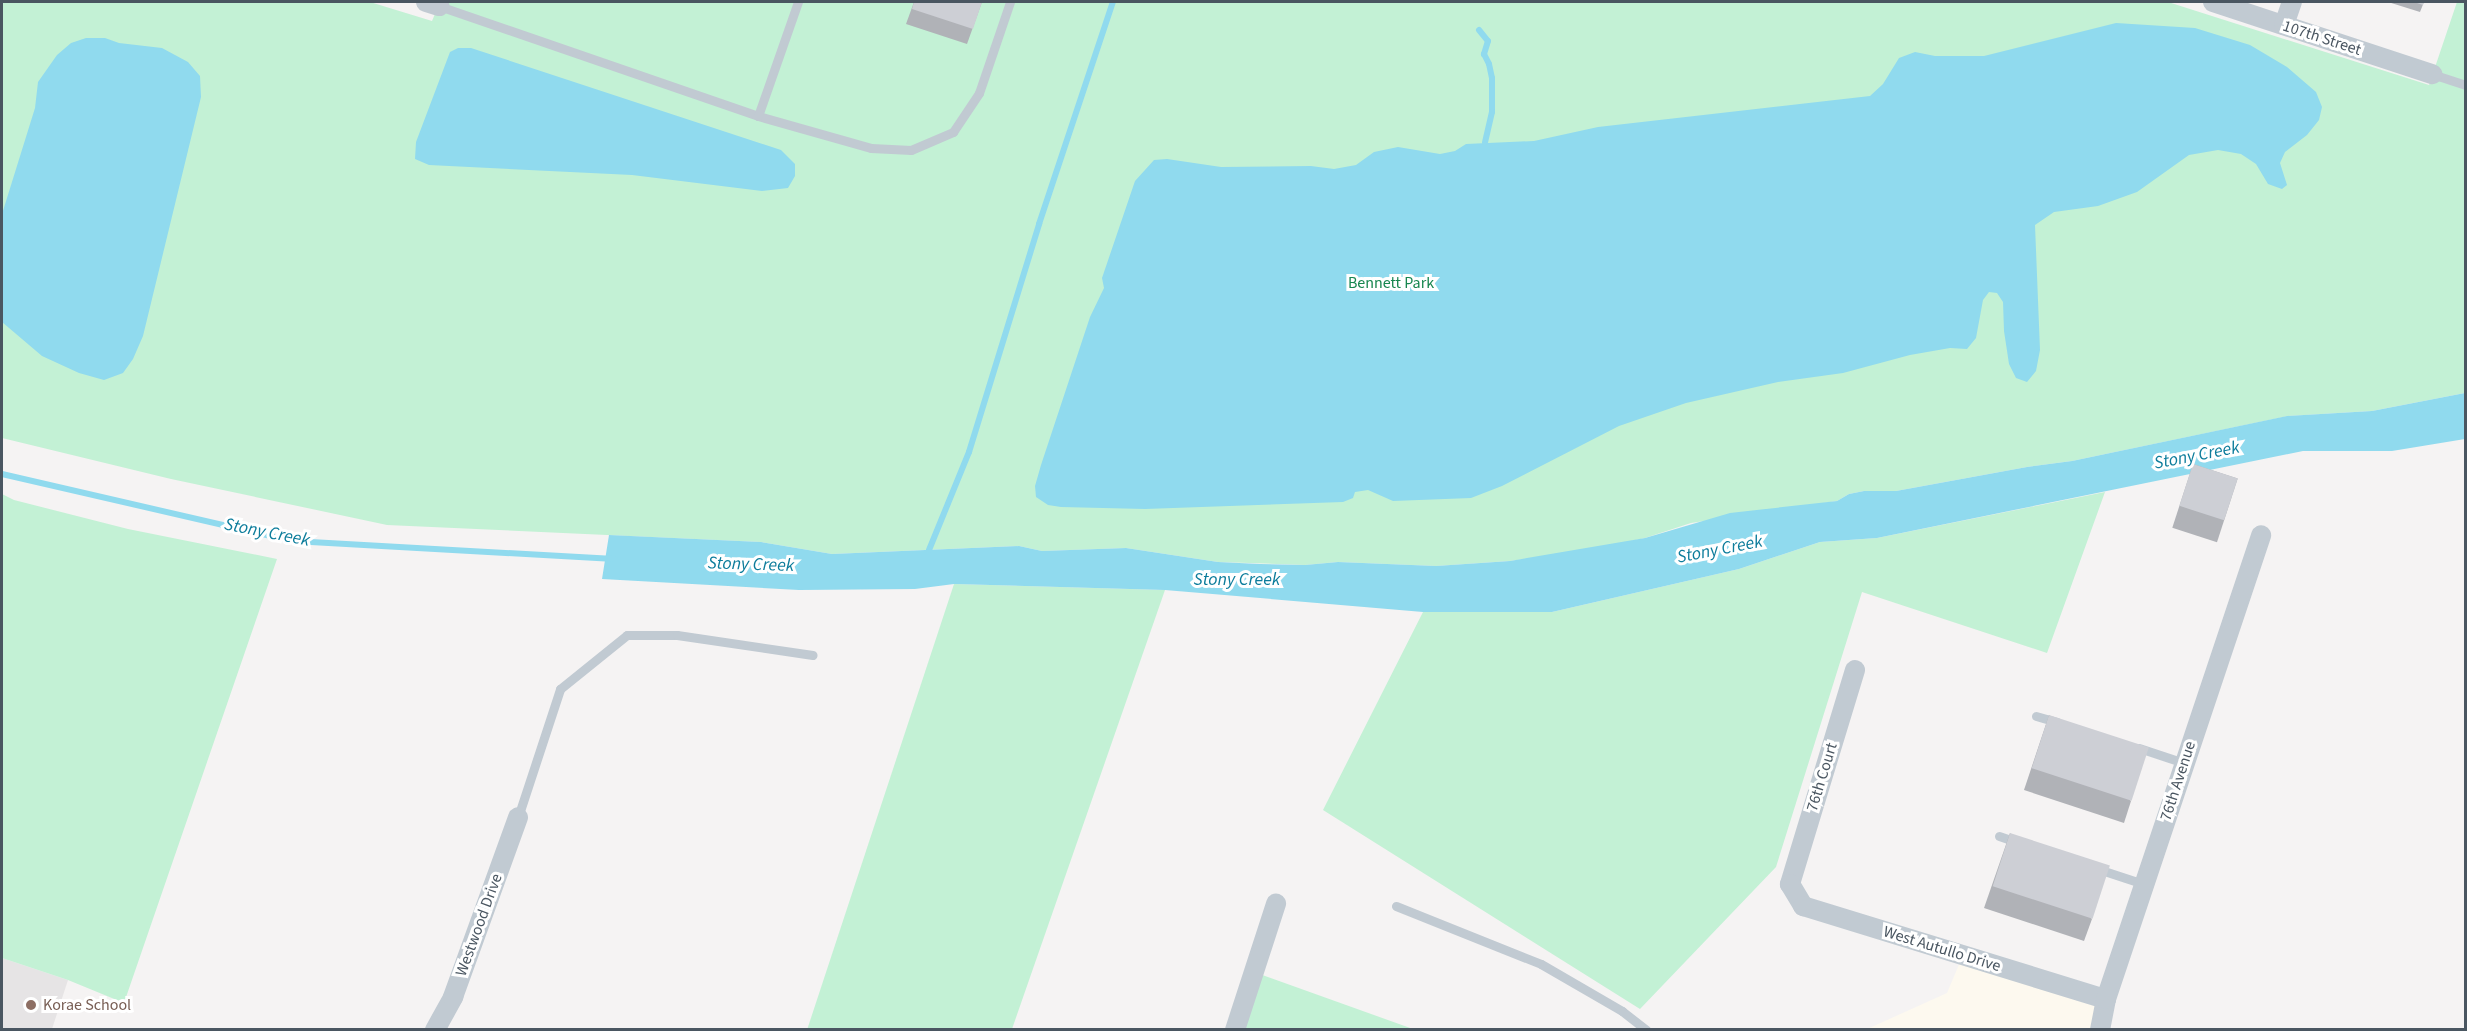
<!DOCTYPE html>
<style>
body{margin:0}
#map{position:relative;width:2467px;height:1031px;overflow:hidden;background:#f5f3f3;font-family:"Source Sans 3",sans-serif}
div>[style]{position:absolute}
.commercial>*{inset:0;background:#fdf9ef}
.education>*{inset:0;background:#e6e4e5}
.green>*{inset:0;background:#c3f1d5}
.water>*{inset:0;background:#90daee}
.stream>*{height:6px;margin:-3px;padding:0 3px;transform-origin:3px;border-radius:3px;background:#90daee}
.service>*{height:9px;margin:-4.5px;padding:0 4.5px;transform-origin:4.5px;border-radius:4.5px;background:#c1cad2}
.minor>*{height:20px;margin:-10px;padding:0 10px;transform-origin:10px;border-radius:10px;background:#c1cad2}
.wall>*{inset:0;background:#b0b2b7;transform-origin:0 0}
.building>*{inset:0;background:#cdcfd5;transform-origin:0 0}
.dots>*{width:16px;height:16px;translate:-50% -50%;box-sizing:border-box;border:3px solid #fff;border-radius:50%}
span{translate:-50% -50%;white-space:nowrap;text-align:center;line-height:1.15;-webkit-text-stroke:6px #fff;paint-order:stroke}
.street-label{font-size:16px;color:#4a5661}
.park-label{font-size:16px;color:#17864f}
.education-label{font-size:16px;color:#785e54}
.left{translate:0 -50%;text-align:left}
.water-label{font-size:18px;color:#0c7c9b;font-style:italic}
.frame{position:absolute;inset:0;border:3px solid #4a5661;pointer-events:none}
</style>
<div id="map">
<div class="commercial">
<div style="clip-path:polygon(1963px 955px,2106px 999px,2100px 1029px,1865px 1030px,1947px 993px)"></div>
</div>
<div class="education">
<div style="clip-path:polygon(2px 958px,68px 980px,52px 1029px,2px 1030px)"></div>
</div>
<div class="green">
<div style="clip-path:polygon(2px 2px,370px 2px,432px 21px,440px 2px,2168px 2px,2429px 85px,2457px 2px,2465px 2px,2465px 393px,2372px 411px,2288px 416px,2072px 461px,2027px 467px,1896px 491px,1864px 491px,1849px 494px,1837px 501px,1691px 523px,1645px 538px,1594px 549px,1510px 561px,1436px 566px,1338px 562px,1305px 565px,1218px 562px,1126px 548px,1042px 551px,1019px 546px,832px 554px,761px 542px,387px 525px,171px 479px,2px 438px)"></div>
<div style="clip-path:polygon(2105px 492px,2047px 653px,1862px 592px,1776px 867px,1640px 1009px,1323px 810px,1423px 612px,1552px 612px,1739px 569px,1820px 542px,1877px 538px)"></div>
<div style="clip-path:polygon(2px 494px,14px 500px,128px 529px,277px 559px,124px 1003px,68px 980px,2px 958px)"></div>
<div style="clip-path:polygon(954px 584px,1165px 590px,1012px 1029px,807px 1030px)"></div>
<div style="clip-path:polygon(1254px 972px,1413px 1029px,1235px 1030px)"></div>
</div>
<div class="water">
<div style="clip-path:polygon(2116px 23px,2195px 28px,2250px 45px,2287px 67px,2316px 92px,2322px 107px,2319px 120px,2307px 135px,2285px 152px,2280px 163px,2287px 185px,2282px 189px,2268px 184px,2256px 164px,2241px 154px,2218px 150px,2189px 155px,2137px 192px,2098px 206px,2054px 212px,2035px 225px,2040px 350px,2036px 371px,2027px 382px,2016px 378px,2009px 364px,2004px 331px,2003px 302px,1997px 293px,1989px 292px,1983px 300px,1976px 338px,1967px 349px,1950px 348px,1910px 355px,1843px 373px,1778px 382px,1686px 403px,1619px 426px,1502px 486px,1471px 498px,1393px 501px,1368px 490px,1355px 492px,1353px 498px,1343px 502px,1145px 509px,1061px 507px,1048px 505px,1036px 497px,1035px 486px,1041px 465px,1090px 317px,1104px 288px,1102px 278px,1135px 181px,1154px 160px,1167px 159px,1221px 167px,1311px 166px,1334px 169px,1356px 165px,1374px 152px,1398px 147px,1440px 154px,1455px 151px,1466px 144px,1534px 141px,1598px 127px,1870px 96px,1883px 84px,1899px 58px,1915px 52px,1935px 56px,1984px 56px)"></div>
<div style="clip-path:polygon(86px 38px,105px 38px,119px 43px,162px 48px,188px 62px,200px 76px,201px 97px,143px 336px,133px 359px,123px 373px,104px 380px,79px 373px,42px 356px,2px 322px,2px 214px,35px 108px,38px 82px,57px 55px,71px 43px)"></div>
<div style="clip-path:polygon(458px 48px,471px 48px,781px 150px,795px 164px,795px 176px,788px 188px,762px 191px,632px 175px,429px 165px,415px 159px,416px 142px,450px 52px)"></div>
<div style="clip-path:polygon(2465px 393px,2465px 439px,2392px 451px,2303px 451px,1877px 538px,1820px 542px,1739px 569px,1552px 612px,1423px 612px,1165px 590px,954px 584px,915px 589px,799px 590px,602px 579px,609px 535px,761px 542px,832px 554px,1019px 546px,1042px 551px,1126px 548px,1218px 562px,1260px 564px,1305px 565px,1338px 562px,1436px 566px,1510px 561px,1645px 538px,1730px 513px,1837px 501px,1849px 494px,1864px 491px,1896px 491px,2027px 467px,2072px 461px,2287px 416px,2372px 411px)"></div>
</div>
<div class="stream">
<div style="left:1479px;top:30px;width:14px;rotate:51deg"></div>
<div style="left:1488px;top:41px;width:14px;rotate:107deg"></div>
<div style="left:1484px;top:54px;width:11px;rotate:63deg"></div>
<div style="left:1489px;top:64px;width:14px;rotate:78deg"></div>
<div style="left:1492px;top:78px;width:34px;rotate:90deg"></div>
<div style="left:1492px;top:112px;width:31px;rotate:103deg"></div>
<div style="left:2px;top:474px;width:299px;rotate:13deg"></div>
<div style="left:293px;top:541px;width:322px;rotate:3.2deg"></div>
<div style="left:929px;top:550px;width:106px;rotate:-67.8deg"></div>
<div style="left:969px;top:452px;width:239px;rotate:-72.9deg"></div>
<div style="left:1039px;top:224px;width:234px;rotate:-71.6deg"></div>
</div>
<div class="service">
<div style="left:439px;top:6px;width:337px;rotate:19deg"></div>
<div style="left:758px;top:116px;width:117px;rotate:15.8deg"></div>
<div style="left:871px;top:148px;width:40px;rotate:2.9deg"></div>
<div style="left:911px;top:150px;width:46px;rotate:-23.2deg"></div>
<div style="left:953px;top:132px;width:47px;rotate:-56.3deg"></div>
<div style="left:979px;top:93px;width:96px;rotate:-71.2deg"></div>
<div style="left:2432px;top:74px;width:36px;rotate:18deg"></div>
<div style="left:758px;top:116px;width:121px;rotate:-70.7deg"></div>
<div style="left:2036px;top:716px;width:22px;rotate:16deg"></div>
<div style="left:2139px;top:748px;width:47px;rotate:18.4deg"></div>
<div style="left:518px;top:817px;width:135px;rotate:-71.8deg"></div>
<div style="left:560px;top:689px;width:86px;rotate:-38.9deg"></div>
<div style="left:627px;top:635px;width:50px"></div>
<div style="left:677px;top:635px;width:137px;rotate:8.4deg"></div>
<div style="left:1999px;top:836px;width:21px;rotate:19deg"></div>
<div style="left:2098px;top:869px;width:48px;rotate:18.1deg"></div>
<div style="left:1396px;top:906px;width:156px;rotate:21.8deg"></div>
<div style="left:1541px;top:964px;width:94px;rotate:30.1deg"></div>
<div style="left:1622px;top:1011px;width:31px;rotate:38deg"></div>
</div>
<div class="minor">
<div style="left:426px;top:2px;width:14px;rotate:17deg"></div>
<div style="left:2213px;top:2px;width:231px;rotate:18.2deg"></div>
<div style="left:2284px;top:25px;width:24px;rotate:-71deg"></div>
<div style="left:1855px;top:670px;width:224px;rotate:106.9deg"></div>
<div style="left:1790px;top:884px;width:26px;rotate:59deg"></div>
<div style="left:1803px;top:906px;width:317px;rotate:17.1deg"></div>
<div style="left:435px;top:1030px;width:38px;rotate:-61deg"></div>
<div style="left:453px;top:997px;width:191px;rotate:-70.1deg"></div>
<div style="left:1235px;top:1030px;width:133px;rotate:-72deg"></div>
<div style="left:2100px;top:1030px;width:32px;rotate:-79deg"></div>
<div style="left:2106px;top:999px;width:489px;rotate:-71.5deg"></div>
</div>
<div class="wall">
<div style="clip-path:polygon(914px 2px,982px 2px,967px 44px,906px 24px)"></div>
<div style="clip-path:polygon(2388px 2px,2424px 2px,2420px 12px)"></div>
<div style="left:2193px;top:464px;width:47px;height:67px;rotate:18deg"></div>
<div style="clip-path:polygon(2049px 715px,2131px 801px,2124px 823px,2024px 790px)"></div>
<div style="clip-path:polygon(2010px 833px,2092px 919px,2084px 941px,1984px 908px)"></div>
</div>
<div class="building">
<div style="clip-path:polygon(914px 2px,982px 2px,973px 29px,912px 9px)"></div>
<div style="clip-path:polygon(2414px 2px,2424px 2px,2423px 5px)"></div>
<div style="left:2193px;top:464px;width:47px;height:44px;rotate:18deg"></div>
<div style="left:2049px;top:715px;width:105px;height:56px;rotate:18deg"></div>
<div style="left:2010px;top:833px;width:105px;height:56px;rotate:18deg"></div>
</div>
<div class="dots">
<div style="left:31px;top:1005px;background:#8d6e63"></div>
</div>
<div class="street-label">
<span style="left:2322px;top:38px;rotate:18deg">107th Street</span>
<span style="left:1822px;top:777px;rotate:-73deg">76th Court</span>
<span style="left:2178px;top:781px;rotate:-72deg">76th Avenue</span>
<span style="left:479px;top:925px;rotate:-70deg">Westwood Drive</span>
<span style="left:1942px;top:949px;rotate:17deg">West Autullo Drive</span>
</div>
<div class="park-label">
<span style="left:1391px;top:283px">Bennett Park</span>
</div>
<div class="education-label">
<span class="left" style="left:43px;top:1005px">Korae School</span>
</div>
<div class="water-label">
<span style="left:2197px;top:456px;rotate:-11deg">Stony Creek</span>
<span style="left:267px;top:533px;rotate:11deg">Stony Creek</span>
<span style="left:1720px;top:550px;rotate:-11deg">Stony Creek</span>
<span style="left:751px;top:565px;rotate:2deg">Stony Creek</span>
<span style="left:1237px;top:580px">Stony Creek</span>
</div>
<div class="frame"></div>
</div>
